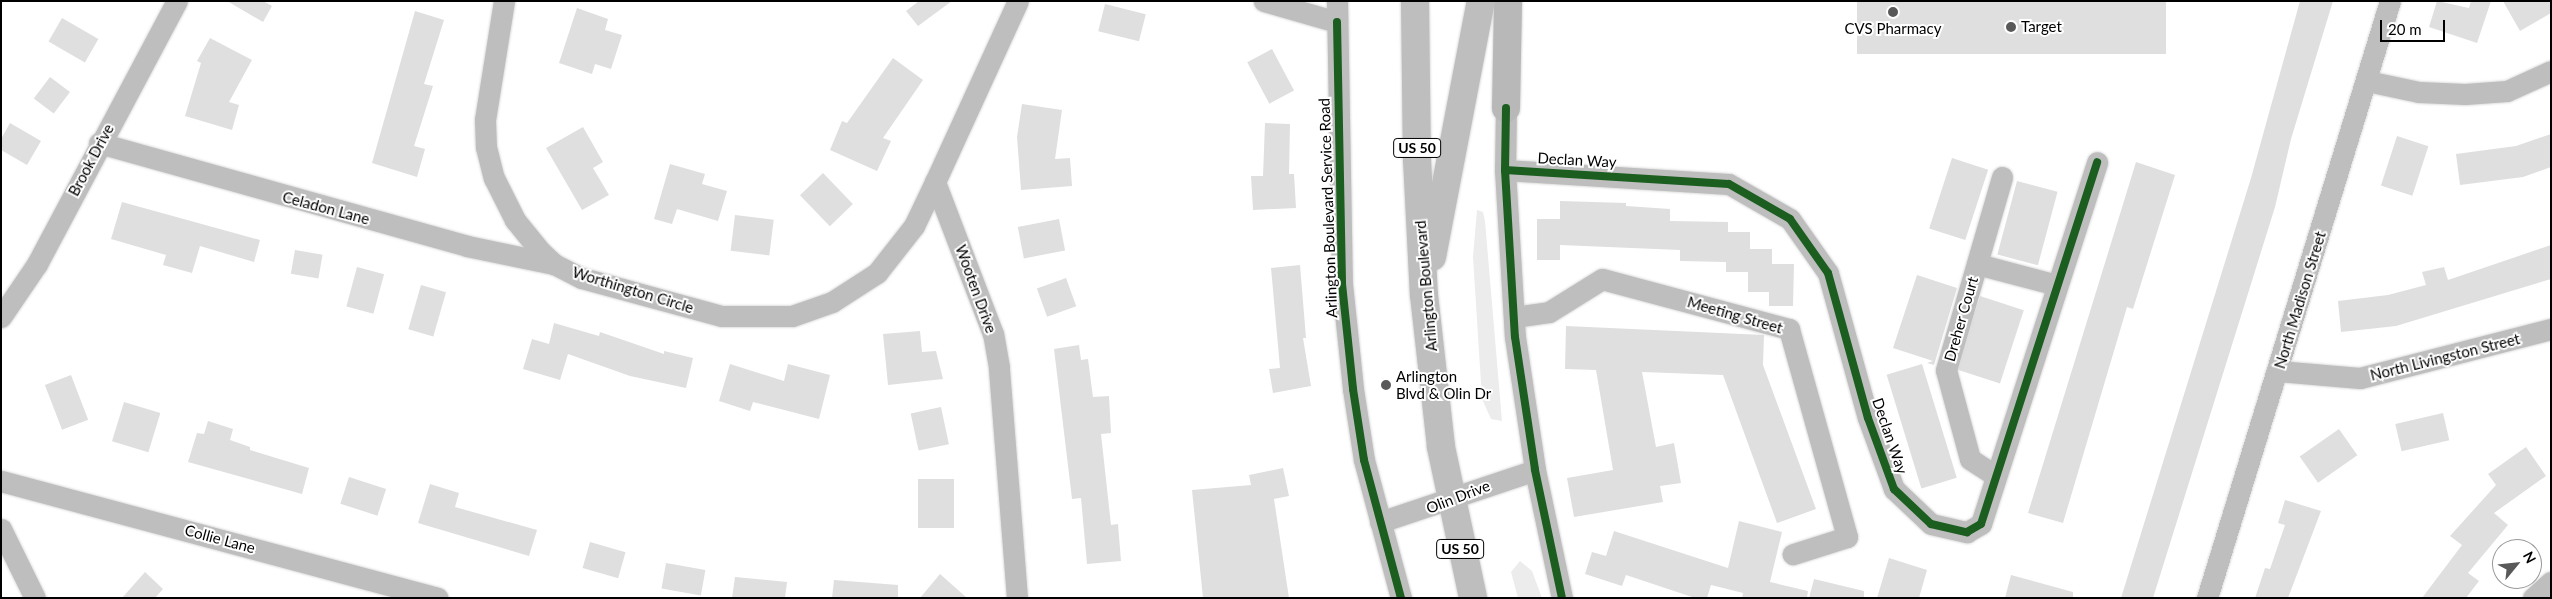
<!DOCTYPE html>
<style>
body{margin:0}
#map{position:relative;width:2552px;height:599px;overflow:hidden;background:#fff;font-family:Lato,sans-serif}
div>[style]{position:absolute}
.green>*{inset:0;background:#ececec}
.building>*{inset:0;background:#dfdfdf;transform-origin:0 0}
.roads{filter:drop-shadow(0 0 1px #dbdbdb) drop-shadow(0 0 1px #dbdbdb)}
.street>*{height:21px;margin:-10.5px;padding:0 10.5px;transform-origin:10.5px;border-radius:10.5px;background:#bebebe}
.secondary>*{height:28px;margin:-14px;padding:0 14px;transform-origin:14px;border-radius:14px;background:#b8b8b8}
.highway>*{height:28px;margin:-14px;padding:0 14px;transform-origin:14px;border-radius:14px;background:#bebebe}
.cycleway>*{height:8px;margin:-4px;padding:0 4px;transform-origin:4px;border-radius:4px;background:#1b5e20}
.dots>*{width:14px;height:14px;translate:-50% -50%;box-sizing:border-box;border:2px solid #fff;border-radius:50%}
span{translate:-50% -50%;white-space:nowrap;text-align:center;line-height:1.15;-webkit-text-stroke:4px #fff;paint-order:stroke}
.shield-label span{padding:1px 4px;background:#fff;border:1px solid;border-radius:4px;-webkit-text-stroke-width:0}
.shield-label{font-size:14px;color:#000;font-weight:700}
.poi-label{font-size:15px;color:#000}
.left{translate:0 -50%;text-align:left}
.street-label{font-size:15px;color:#000}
.frame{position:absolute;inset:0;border:2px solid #000;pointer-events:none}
.north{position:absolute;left:2492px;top:539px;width:50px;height:50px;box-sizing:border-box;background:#fff;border:1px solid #999;border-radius:50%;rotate:62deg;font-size:14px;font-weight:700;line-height:20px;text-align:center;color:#000}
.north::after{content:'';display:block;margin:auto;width:18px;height:22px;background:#595959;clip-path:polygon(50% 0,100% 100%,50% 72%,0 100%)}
.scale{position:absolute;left:2380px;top:20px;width:65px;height:22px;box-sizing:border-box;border:2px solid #000;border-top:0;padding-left:6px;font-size:15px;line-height:18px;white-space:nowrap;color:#000;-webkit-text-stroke:4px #fff;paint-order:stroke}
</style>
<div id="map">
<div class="green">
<div style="clip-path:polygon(1477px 210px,1483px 212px,1485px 221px,1502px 421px,1491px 419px,1482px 399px,1473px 257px)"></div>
<div style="clip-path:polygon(1520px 561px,1532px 571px,1542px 598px,1518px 598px,1511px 572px)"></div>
</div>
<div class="building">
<div style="clip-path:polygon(227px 1px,263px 1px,272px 6px,263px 22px)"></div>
<div style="clip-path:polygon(919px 1px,952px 1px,918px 26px,906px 11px)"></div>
<div style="left:1857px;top:1px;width:309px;height:53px"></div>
<div style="clip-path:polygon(2300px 1px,2333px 1px,2291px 139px,2275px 207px,2153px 598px,2121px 598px,2251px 178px)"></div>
<div style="clip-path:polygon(2437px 1px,2469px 8px,2471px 1px,2491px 1px,2477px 43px,2429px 27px)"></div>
<div style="clip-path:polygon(2503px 1px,2551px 1px,2551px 13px,2520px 31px)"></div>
<div style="left:1105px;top:4px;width:42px;height:28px;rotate:14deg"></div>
<div style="clip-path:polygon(577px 8px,608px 19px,605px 30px,622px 35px,611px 69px,595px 64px,592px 74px,559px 63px)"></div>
<div style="clip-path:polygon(415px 11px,444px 20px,424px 84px,433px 86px,414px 146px,425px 149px,417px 177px,372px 163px)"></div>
<div style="left:62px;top:18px;width:42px;height:27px;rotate:30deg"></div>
<div style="clip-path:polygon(210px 38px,252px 60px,229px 102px,239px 105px,232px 130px,185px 116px,201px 63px,197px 61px)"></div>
<div style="left:1272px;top:49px;width:47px;height:28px;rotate:62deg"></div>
<div style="clip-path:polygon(893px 58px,923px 80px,883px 138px,891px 141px,877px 171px,830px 150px,842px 121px,847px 123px)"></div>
<div style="left:50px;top:77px;width:25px;height:27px;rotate:37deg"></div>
<div style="clip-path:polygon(1022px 104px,1062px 110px,1055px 159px,1070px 158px,1072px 186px,1021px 190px,1017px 137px)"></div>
<div style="clip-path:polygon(10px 123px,41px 141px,27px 165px,1px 150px,1px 139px)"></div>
<div style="clip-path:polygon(1265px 123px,1290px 124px,1289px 174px,1294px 174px,1296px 208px,1253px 210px,1251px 176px,1263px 176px)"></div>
<div style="clip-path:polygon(583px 127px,603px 162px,593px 168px,609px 195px,582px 210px,546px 148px)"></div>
<div style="clip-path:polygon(2551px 134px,2551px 167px,2523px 177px,2460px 185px,2456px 154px,2516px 146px)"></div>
<div style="left:2397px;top:136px;width:33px;height:52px;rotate:18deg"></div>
<div style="left:1952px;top:158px;width:38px;height:74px;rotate:18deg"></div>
<div style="clip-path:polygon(2136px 162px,2175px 175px,2133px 309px,2127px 307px,2063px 523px,2028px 513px)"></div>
<div style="clip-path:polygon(670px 164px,705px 174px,702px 184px,727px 191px,718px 221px,677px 209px,672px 224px,654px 219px)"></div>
<div style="left:823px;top:173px;width:43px;height:32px;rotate:46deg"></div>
<div style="left:2017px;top:181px;width:42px;height:76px;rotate:15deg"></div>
<div style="clip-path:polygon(1560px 201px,1626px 203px,1626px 206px,1670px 209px,1670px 221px,1728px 222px,1728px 232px,1750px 232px,1750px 249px,1772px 249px,1772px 264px,1794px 264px,1793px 306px,1769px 306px,1769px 292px,1748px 292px,1748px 272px,1726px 272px,1726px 262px,1680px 261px,1680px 250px,1560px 245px,1560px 260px,1537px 260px,1537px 219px,1560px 219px)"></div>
<div style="clip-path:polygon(122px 202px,260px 240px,254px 262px,200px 246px,192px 273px,163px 265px,166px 255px,111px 239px)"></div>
<div style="left:735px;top:215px;width:39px;height:36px;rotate:7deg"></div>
<div style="left:1059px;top:219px;width:32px;height:42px;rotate:79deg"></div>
<div style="clip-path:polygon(2551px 245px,2551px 279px,2396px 326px,2341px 332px,2338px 301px,2388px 295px,2426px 285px,2422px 272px,2444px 267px,2448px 280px)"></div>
<div style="left:295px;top:250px;width:28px;height:24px;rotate:10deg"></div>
<div style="clip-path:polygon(1300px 265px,1306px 338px,1303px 338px,1311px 386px,1273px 393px,1269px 369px,1280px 368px,1271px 268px)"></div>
<div style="left:357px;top:267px;width:28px;height:41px;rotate:15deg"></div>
<div style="clip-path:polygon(1917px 275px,1957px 288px,1934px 365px,1927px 363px,1933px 361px,1893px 348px)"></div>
<div style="left:1066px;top:278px;width:30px;height:31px;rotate:70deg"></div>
<div style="left:421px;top:285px;width:26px;height:46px;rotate:16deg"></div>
<div style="left:1980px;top:296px;width:46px;height:77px;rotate:18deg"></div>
<div style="clip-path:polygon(554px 323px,599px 336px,600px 332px,664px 354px,664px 351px,693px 358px,686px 388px,630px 376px,568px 354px,560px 380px,523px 369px,532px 339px,549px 344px)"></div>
<div style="clip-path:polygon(1566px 326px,1764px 335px,1763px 365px,1816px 509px,1777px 523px,1723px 375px,1642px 372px,1656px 447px,1674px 443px,1681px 483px,1660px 486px,1663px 502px,1574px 517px,1567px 478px,1613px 470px,1596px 370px,1565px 369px)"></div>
<div style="clip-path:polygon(920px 331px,922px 352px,936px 351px,943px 379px,888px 385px,883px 334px)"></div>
<div style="clip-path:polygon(1079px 345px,1081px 360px,1088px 359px,1093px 397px,1109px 396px,1111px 433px,1101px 434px,1111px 525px,1118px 524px,1121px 561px,1087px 564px,1081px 498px,1072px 499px,1054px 349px)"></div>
<div style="clip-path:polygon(730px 364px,784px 381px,788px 364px,830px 375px,819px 419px,753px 402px,750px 411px,719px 401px)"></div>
<div style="left:1922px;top:364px;width:119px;height:37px;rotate:73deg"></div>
<div style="left:71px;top:375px;width:48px;height:28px;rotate:69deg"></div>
<div style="left:124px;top:402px;width:38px;height:41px;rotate:17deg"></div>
<div style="left:941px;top:407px;width:38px;height:31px;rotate:78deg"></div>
<div style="left:2443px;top:413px;width:28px;height:49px;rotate:77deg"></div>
<div style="clip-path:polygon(208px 421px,233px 429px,230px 440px,250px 447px,250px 450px,309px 468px,302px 494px,188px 462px,197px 433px,204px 434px)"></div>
<div style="left:2339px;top:429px;width:32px;height:48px;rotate:55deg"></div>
<div style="clip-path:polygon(2526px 447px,2546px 476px,2494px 513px,2508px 525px,2468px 573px,2479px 581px,2466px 598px,2422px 598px,2462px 545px,2450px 536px,2496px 485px,2488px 474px)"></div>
<div style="clip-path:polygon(1283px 468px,1289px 496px,1274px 499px,1289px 598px,1203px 598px,1192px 490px,1251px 485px,1249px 475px)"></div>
<div style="left:349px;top:477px;width:39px;height:28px;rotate:18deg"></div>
<div style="left:918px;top:479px;width:36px;height:49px"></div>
<div style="clip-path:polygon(430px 484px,459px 493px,455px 507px,537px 530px,529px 556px,418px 523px)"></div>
<div style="clip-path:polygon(2285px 500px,2321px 511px,2288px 598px,2255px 598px,2265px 568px,2270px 569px,2285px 525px,2278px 523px)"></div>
<div style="clip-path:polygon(1739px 521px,1782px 532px,1770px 582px,1808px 591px,1807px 598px,1742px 598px,1743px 593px,1711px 585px,1707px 598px,1695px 598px,1626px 575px,1622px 586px,1585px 574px,1592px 552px,1606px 556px,1614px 531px,1728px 568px)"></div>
<div style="left:590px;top:542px;width:37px;height:27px;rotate:16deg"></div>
<div style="clip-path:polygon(1889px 558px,1927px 570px,1919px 598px,1877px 598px)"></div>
<div style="left:666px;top:563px;width:40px;height:26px;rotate:10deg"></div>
<div style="clip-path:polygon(145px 572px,163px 589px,155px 598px,122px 598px)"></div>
<div style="clip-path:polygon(940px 574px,967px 598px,920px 598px)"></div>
<div style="clip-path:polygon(2011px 575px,2073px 592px,2073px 598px,2005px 598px)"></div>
<div style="clip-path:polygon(735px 577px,787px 582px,785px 598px,732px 598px)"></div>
<div style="clip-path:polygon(1814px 579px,1864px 591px,1864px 598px,1809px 598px)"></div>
<div style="clip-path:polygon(834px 580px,898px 585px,898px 598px,832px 598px)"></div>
</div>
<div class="roads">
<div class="street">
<div style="left:504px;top:1px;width:121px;rotate:99.1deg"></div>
<div style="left:485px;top:120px;width:27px;rotate:88deg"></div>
<div style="left:486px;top:147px;width:32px;rotate:76deg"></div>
<div style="left:494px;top:178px;width:47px;rotate:63.4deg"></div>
<div style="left:515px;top:220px;width:41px;rotate:50.9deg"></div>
<div style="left:541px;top:252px;width:18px;rotate:43deg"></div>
<div style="left:554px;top:264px;width:31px;rotate:27deg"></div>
<div style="left:582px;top:278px;width:145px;rotate:15.2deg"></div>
<div style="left:722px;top:316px;width:70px"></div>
<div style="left:792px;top:316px;width:42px;rotate:-19.3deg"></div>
<div style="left:832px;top:302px;width:54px;rotate:-32.8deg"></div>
<div style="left:877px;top:273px;width:60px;rotate:-51.8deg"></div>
<div style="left:914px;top:226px;width:49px;rotate:-64.5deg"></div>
<div style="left:1264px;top:1px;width:76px;rotate:16deg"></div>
<div style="left:1337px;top:1px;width:283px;rotate:89deg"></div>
<div style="left:1342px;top:284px;width:106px;rotate:84deg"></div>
<div style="left:1353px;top:389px;width:72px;rotate:81.2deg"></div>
<div style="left:1364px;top:460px;width:143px;rotate:75deg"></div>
<div style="left:2367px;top:81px;width:53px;rotate:11.9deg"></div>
<div style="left:2419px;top:92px;width:46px;rotate:2.5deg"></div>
<div style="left:2465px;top:94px;width:42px;rotate:-4.1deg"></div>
<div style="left:2507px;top:91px;width:48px;rotate:-24.4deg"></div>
<div style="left:1506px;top:108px;width:62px;rotate:90.9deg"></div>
<div style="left:1505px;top:170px;width:167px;rotate:86.6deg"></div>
<div style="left:1515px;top:337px;width:134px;rotate:81.4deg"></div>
<div style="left:1535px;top:470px;width:131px;rotate:78.1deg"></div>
<div style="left:99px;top:143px;width:382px;rotate:15.6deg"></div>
<div style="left:467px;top:246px;width:89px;rotate:11.7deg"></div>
<div style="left:1505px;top:170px;width:224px;rotate:3.6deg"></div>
<div style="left:1729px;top:184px;width:70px;rotate:29.8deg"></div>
<div style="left:1790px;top:219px;width:66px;rotate:54.9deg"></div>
<div style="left:1828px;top:273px;width:150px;rotate:74.6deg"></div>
<div style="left:1868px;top:418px;width:76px;rotate:69.9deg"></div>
<div style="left:1894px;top:489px;width:51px;rotate:43.4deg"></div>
<div style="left:1931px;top:524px;width:37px;rotate:13deg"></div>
<div style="left:1967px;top:532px;width:16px;rotate:-30deg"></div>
<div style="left:1981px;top:524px;width:380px;rotate:-72.2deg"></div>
<div style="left:1977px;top:264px;width:83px;rotate:14.7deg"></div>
<div style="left:1px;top:317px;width:64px;rotate:-55.8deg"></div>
<div style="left:37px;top:264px;width:298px;rotate:-62deg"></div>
<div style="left:1514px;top:317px;width:35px;rotate:-8deg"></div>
<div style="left:1549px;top:312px;width:62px;rotate:-31.9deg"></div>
<div style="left:1602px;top:279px;width:194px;rotate:15deg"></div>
<div style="left:1789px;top:329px;width:216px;rotate:74.4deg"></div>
<div style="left:1847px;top:537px;width:57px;rotate:162.5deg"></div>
<div style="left:2278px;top:371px;width:82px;rotate:4.9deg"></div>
<div style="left:2360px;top:378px;width:197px;rotate:-14.4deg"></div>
<div style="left:1996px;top:476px;width:31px;rotate:-147deg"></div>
<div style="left:1970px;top:459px;width:92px;rotate:-105.1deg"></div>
<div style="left:1946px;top:370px;width:201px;rotate:-73.8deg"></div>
<div style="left:1px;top:481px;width:452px;rotate:15deg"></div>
<div style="left:1380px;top:522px;width:163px;rotate:-18.5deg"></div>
<div style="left:1px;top:529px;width:77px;rotate:63.8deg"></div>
<div style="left:1017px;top:598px;width:232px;rotate:-94.5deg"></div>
<div style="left:999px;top:367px;width:34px;rotate:-100deg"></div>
<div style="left:993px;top:334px;width:163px;rotate:-110.9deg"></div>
<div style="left:935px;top:182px;width:199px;rotate:-65.4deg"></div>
<div style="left:2207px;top:598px;width:624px;rotate:-72.96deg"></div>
<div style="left:2533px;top:598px;width:24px;rotate:-42deg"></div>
</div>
<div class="secondary">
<div style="left:1506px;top:108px;width:107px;rotate:-88.9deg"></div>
</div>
<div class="highway">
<div style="left:1415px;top:1px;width:158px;rotate:89.3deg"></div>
<div style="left:1417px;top:159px;width:136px;rotate:87.1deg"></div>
<div style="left:1424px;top:295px;width:153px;rotate:83.6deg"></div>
<div style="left:1441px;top:447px;width:154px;rotate:78deg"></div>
<div style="left:1432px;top:257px;width:261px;rotate:-79.2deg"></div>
</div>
</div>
<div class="cycleway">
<div style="left:1337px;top:22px;width:262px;rotate:88.9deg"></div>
<div style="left:1342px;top:284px;width:106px;rotate:84deg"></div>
<div style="left:1353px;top:389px;width:72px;rotate:81.2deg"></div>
<div style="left:1364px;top:460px;width:143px;rotate:75deg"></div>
<div style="left:1506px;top:108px;width:62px;rotate:90.9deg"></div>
<div style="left:1505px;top:170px;width:167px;rotate:86.6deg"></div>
<div style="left:1515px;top:337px;width:134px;rotate:81.4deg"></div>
<div style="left:1535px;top:470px;width:131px;rotate:78.1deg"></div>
<div style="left:1505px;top:170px;width:224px;rotate:3.6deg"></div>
<div style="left:1729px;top:184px;width:70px;rotate:29.8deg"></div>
<div style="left:1790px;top:219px;width:66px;rotate:54.9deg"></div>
<div style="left:1828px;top:273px;width:150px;rotate:74.6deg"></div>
<div style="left:1868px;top:418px;width:76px;rotate:69.9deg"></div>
<div style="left:1894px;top:489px;width:51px;rotate:43.4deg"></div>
<div style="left:1931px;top:524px;width:37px;rotate:13deg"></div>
<div style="left:1967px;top:532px;width:16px;rotate:-30deg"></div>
<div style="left:1981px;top:524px;width:380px;rotate:-72.2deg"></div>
</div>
<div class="dots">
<div style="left:1893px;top:12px;background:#595959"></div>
<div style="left:2011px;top:27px;background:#595959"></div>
<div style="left:1386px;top:385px;background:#595959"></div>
</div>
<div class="shield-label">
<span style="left:1417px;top:148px">US 50</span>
<span style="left:1460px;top:549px">US 50</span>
</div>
<div class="poi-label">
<span class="left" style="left:2021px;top:27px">Target</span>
<span style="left:1893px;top:29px">CVS Pharmacy</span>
<span class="left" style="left:1396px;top:385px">Arlington<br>Blvd &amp; Olin Dr</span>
</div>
<div class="street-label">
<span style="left:91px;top:160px;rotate:-62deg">Brook Drive</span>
<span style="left:1577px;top:160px;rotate:3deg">Declan Way</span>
<span style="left:326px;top:208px;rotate:15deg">Celadon Lane</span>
<span style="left:1328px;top:208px;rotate:-92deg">Arlington Boulevard Service Road</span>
<span style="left:1426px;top:286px;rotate:-95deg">Arlington Boulevard</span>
<span style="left:976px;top:289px;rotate:70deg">Wooten Drive</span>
<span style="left:633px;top:290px;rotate:17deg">Worthington Circle</span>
<span style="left:2300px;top:300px;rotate:-73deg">North Madison Street</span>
<span style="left:1735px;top:315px;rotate:16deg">Meeting Street</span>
<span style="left:1961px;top:319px;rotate:-74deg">Dreher Court</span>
<span style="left:2445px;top:357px;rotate:-14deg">North Livingston Street</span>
<span style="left:1890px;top:436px;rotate:71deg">Declan Way</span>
<span style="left:1458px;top:497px;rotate:-21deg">Olin Drive</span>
<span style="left:220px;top:539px;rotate:15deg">Collie Lane</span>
</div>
<div class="frame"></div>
<div class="north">N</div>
<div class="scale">20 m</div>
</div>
